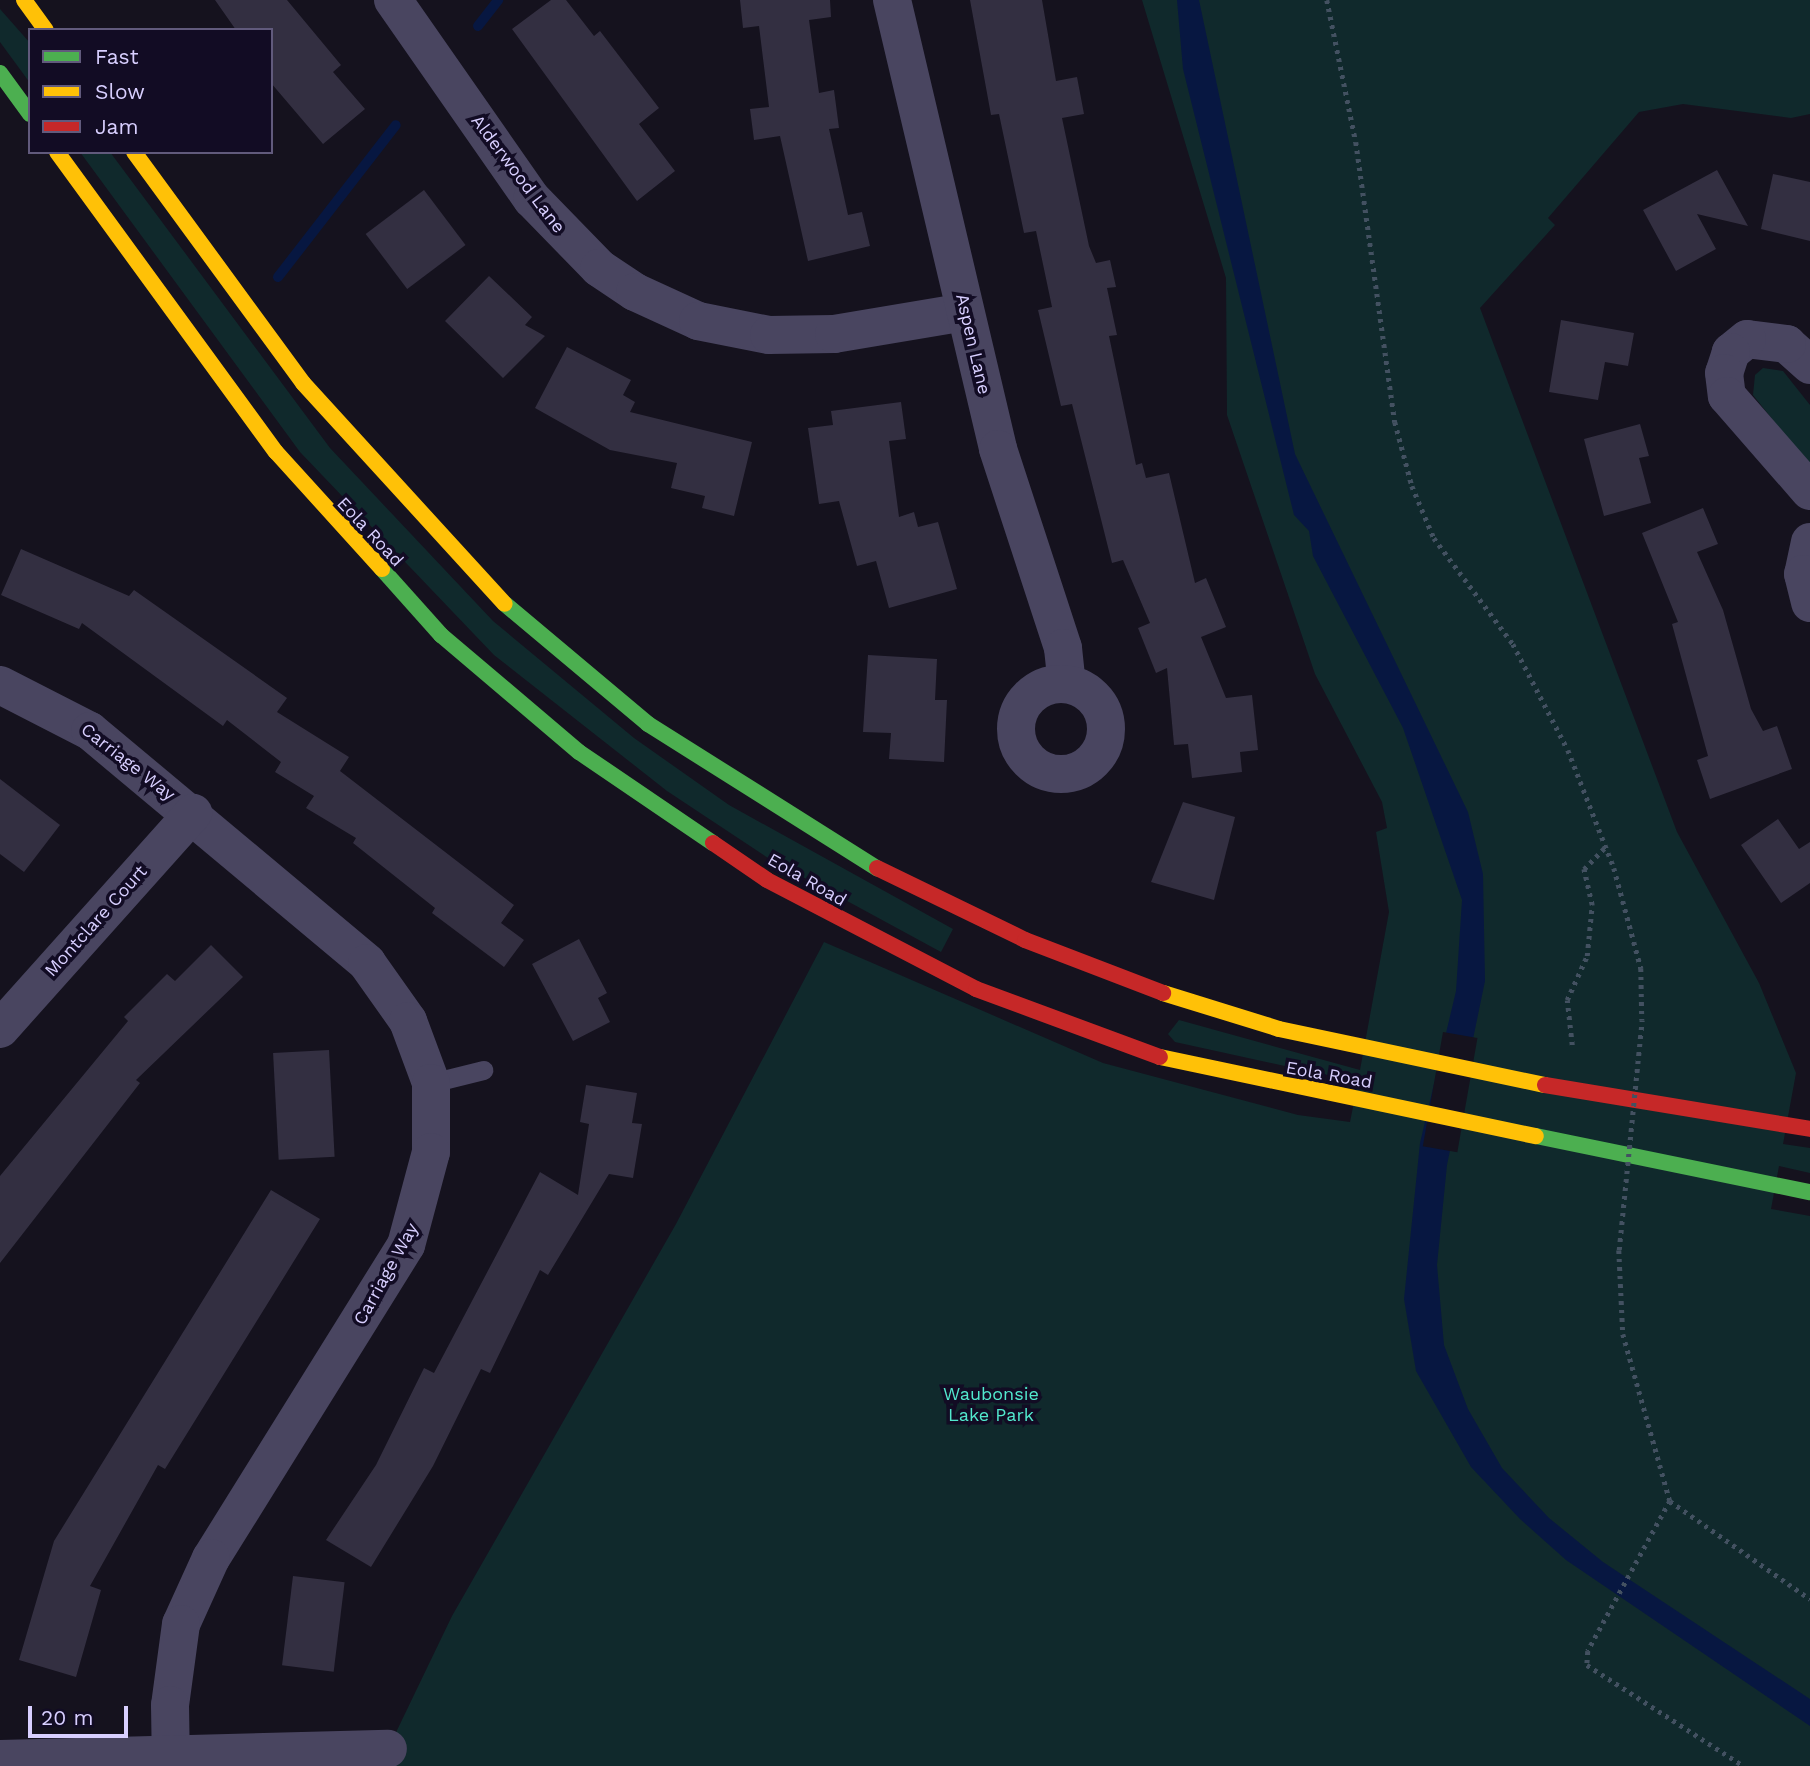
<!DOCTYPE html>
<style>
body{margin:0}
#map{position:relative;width:1810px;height:1766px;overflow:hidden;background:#15121e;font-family:"Work Sans",sans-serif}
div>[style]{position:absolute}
.green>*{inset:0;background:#10292c}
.water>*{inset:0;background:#071741}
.pier>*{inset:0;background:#15121e;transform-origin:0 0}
.stream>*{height:10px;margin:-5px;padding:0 5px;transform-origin:5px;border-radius:5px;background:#071741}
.building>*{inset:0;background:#332f41;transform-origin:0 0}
.path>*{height:4.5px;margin-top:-2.25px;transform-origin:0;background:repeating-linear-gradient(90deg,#435161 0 3.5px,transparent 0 8.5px)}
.lane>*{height:19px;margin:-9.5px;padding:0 9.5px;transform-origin:9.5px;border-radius:9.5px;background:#494560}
.street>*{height:38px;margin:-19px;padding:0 19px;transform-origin:19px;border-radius:19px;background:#494560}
.street>.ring{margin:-19px;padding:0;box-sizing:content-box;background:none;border:38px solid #494560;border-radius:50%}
.fast>*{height:16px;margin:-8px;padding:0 8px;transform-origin:8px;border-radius:8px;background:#4caf50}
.slow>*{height:16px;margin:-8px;padding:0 8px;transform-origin:8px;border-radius:8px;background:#ffc107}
.jam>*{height:16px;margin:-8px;padding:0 8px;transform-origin:8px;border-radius:8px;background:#c62828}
.path-bridge>*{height:4.5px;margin-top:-2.25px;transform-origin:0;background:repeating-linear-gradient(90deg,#435161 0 3.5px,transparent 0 8.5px)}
span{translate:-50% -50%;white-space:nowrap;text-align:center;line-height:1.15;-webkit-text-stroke:7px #120c24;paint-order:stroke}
.street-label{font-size:18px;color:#d8cfff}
.park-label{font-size:18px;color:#52e9ce}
.legend{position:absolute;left:28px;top:28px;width:245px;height:126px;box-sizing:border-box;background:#120c24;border:2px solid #615a7c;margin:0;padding:9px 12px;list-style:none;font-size:21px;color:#d8cfff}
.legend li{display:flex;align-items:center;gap:14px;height:35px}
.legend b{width:35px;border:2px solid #615a7c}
.scale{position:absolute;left:28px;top:1706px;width:100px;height:32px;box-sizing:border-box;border:4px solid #d8cfff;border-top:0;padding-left:9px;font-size:21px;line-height:24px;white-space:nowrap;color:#d8cfff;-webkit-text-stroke:5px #120c24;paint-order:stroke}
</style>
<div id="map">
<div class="green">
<div style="clip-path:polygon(1142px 0,1810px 0,1810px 114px,1791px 118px,1683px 104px,1639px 112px,1548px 218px,1555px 225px,1480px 308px,1677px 832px,1759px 983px,1796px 1073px,1783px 1144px,1810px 1148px,1810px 1173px,1779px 1166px,1771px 1209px,1810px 1216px,1810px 1766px,390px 1766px,388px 1749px,452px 1616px,676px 1224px,824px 942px,1103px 1063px,1298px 1115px,1350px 1122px,1358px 1082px,1175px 1042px,1168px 1034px,1179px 1020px,1360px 1070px,1389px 912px,1376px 832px,1387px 828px,1382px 802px,1315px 674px,1227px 415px,1226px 278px)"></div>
<div style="clip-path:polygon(0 9px,30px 43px,30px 83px,0 42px)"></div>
<div style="clip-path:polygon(80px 152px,110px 152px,330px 448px,493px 621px,634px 738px,729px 805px,953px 929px,941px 952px,768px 858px,667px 791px,494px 655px,300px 452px)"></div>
<div style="clip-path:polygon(1763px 368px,1783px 371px,1810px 405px,1810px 467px,1753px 395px,1755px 375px)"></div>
</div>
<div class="water">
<div style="clip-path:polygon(1177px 0,1199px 0,1295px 454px,1468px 812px,1483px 874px,1485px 981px,1447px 1165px,1437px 1265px,1444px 1345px,1468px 1409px,1502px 1468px,1549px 1518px,1603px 1562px,1810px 1699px,1810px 1726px,1566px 1560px,1520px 1519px,1471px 1467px,1416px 1371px,1404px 1299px,1420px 1143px,1456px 991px,1462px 900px,1403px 728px,1313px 556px,1309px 531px,1294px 515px,1183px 69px)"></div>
</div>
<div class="pier">
<div style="left:1443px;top:1032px;width:35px;height:116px;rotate:10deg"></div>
</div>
<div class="stream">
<div style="left:478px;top:26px;width:33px;rotate:-52deg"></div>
<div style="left:278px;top:277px;width:192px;rotate:-52.2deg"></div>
</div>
<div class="building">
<div style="clip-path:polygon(215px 0,287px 0,341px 65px,333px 72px,365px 109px,323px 144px,271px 83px,271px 30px,236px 30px)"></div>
<div style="clip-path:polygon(551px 0,566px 0,594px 36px,600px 31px,659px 108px,639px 124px,675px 171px,637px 201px,512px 29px)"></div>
<div style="clip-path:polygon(740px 0,830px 0,831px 17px,809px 20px,819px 93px,834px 90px,839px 128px,829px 129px,848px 215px,862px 212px,870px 246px,808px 261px,780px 136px,754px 140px,750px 109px,769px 107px,759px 26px,743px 28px)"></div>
<div style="clip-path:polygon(970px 0,1042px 0,1056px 81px,1077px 77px,1084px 114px,1062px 118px,1089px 246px,1096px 263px,1110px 260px,1116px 287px,1107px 288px,1117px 335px,1109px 336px,1136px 465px,1142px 463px,1146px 478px,1169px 473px,1195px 583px,1206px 578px,1226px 627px,1201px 637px,1226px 698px,1252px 695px,1258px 750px,1240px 752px,1242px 772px,1192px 778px,1188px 744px,1174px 745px,1167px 668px,1156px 673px,1138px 628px,1150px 623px,1123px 560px,1112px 563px,1072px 404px,1061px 406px,1038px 310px,1052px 307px,1036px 231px,1024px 233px,999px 114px,991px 115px)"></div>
<div style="clip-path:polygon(1717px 170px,1748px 226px,1697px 214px,1716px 249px,1676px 271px,1643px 210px)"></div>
<div style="clip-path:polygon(1773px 174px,1810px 182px,1810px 241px,1761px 229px)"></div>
<div style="left:424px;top:190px;width:69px;height:73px;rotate:53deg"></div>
<div style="clip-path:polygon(489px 276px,532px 317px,525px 325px,545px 336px,503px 378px,445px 321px)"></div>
<div style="clip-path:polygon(1561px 320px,1634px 333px,1628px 366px,1605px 362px,1598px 400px,1549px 392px)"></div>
<div style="clip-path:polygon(567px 347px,631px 380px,623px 395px,635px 402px,630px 412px,752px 442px,734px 516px,702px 508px,705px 496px,671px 488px,677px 463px,610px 450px,535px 408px)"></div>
<div style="clip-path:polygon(901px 402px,906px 439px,889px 441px,899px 517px,914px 512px,918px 527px,938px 522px,957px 589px,889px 608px,876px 561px,857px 566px,839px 501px,819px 504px,808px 428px,833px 425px,831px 411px)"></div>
<div style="clip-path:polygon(1640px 424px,1649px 456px,1639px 458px,1651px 503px,1604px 516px,1584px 439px)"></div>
<div style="clip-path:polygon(1703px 508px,1718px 544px,1697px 552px,1723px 610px,1751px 709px,1763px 731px,1777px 726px,1792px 769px,1710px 799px,1697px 760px,1708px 756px,1672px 624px,1678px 622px,1642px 533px)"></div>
<div style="clip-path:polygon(21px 549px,129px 596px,134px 590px,287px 698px,277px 712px,349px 757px,340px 771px,514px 905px,501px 923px,524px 940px,504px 967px,432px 913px,435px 908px,353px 843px,356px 838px,306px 808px,314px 796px,275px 772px,281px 762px,227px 720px,223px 726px,82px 623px,79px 629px,1px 595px)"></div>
<div style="clip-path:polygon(868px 655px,937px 659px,935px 700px,947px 700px,944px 762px,889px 759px,891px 733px,863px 732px)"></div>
<div style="clip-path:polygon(0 779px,60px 825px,24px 872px,0 854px)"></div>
<div style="clip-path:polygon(1183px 802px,1235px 817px,1214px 900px,1151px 882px)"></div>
<div style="clip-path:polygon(1778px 819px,1799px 849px,1810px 842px,1810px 883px,1781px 903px,1741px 845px)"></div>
<div style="clip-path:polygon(579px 939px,607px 993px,598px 998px,610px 1022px,573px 1041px,532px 964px)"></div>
<div style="clip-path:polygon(211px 945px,243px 977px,136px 1080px,140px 1083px,0 1263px,0 1176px,128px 1021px,124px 1017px,167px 974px,175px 981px)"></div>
<div style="left:329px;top:1050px;width:107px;height:56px;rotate:87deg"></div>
<div style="clip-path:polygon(586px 1085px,637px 1093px,632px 1123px,642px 1124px,633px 1178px,609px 1174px,548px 1275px,540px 1270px,490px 1373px,481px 1369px,433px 1466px,371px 1567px,326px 1540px,376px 1465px,424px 1368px,434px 1373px,540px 1172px,578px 1195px,589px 1124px,580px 1122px)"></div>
<div style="clip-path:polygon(271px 1190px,320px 1219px,165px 1469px,158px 1465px,90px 1586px,101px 1590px,76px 1677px,19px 1660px,54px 1541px)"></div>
<div style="left:293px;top:1576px;width:52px;height:90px;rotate:7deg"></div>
</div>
<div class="path">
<div style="left:1327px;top:0;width:145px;rotate:78.5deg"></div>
<div style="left:1356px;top:142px;width:283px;rotate:82.1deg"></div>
<div style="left:1395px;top:422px;width:66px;rotate:75.1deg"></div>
<div style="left:1412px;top:486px;width:56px;rotate:67.1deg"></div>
<div style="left:1434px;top:538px;width:132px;rotate:53.3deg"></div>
<div style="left:1513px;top:644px;width:119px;rotate:62.6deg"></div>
<div style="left:1568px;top:750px;width:127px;rotate:68.7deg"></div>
<div style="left:1614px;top:868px;width:104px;rotate:74.9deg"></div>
<div style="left:1641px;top:968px;width:52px;rotate:88.9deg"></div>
<div style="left:1572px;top:1045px;width:45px;rotate:-96.3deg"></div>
<div style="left:1567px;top:1000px;width:48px;rotate:-65.6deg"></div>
<div style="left:1587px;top:956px;width:51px;rotate:-84.4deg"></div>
<div style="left:1592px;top:905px;width:37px;rotate:-103deg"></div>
<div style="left:1584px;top:869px;width:32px;rotate:-46deg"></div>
<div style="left:1619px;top:1250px;width:84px;rotate:87.3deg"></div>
<div style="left:1623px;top:1334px;width:173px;rotate:74.3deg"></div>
<div style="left:1670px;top:1501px;width:171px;rotate:118.7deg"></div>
<div style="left:1588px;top:1651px;width:14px;rotate:94deg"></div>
<div style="left:1587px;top:1665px;width:187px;rotate:32.8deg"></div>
<div style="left:1670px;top:1501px;width:171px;rotate:35deg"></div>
</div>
<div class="lane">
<div style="left:431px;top:1083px;width:54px;rotate:-14deg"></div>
</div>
<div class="street">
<div style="left:393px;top:0;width:243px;rotate:55.1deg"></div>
<div style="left:532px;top:199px;width:96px;rotate:45.8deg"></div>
<div style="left:599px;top:268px;width:43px;rotate:33.7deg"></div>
<div style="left:635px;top:292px;width:69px;rotate:24.7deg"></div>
<div style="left:698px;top:321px;width:72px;rotate:11.2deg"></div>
<div style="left:769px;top:335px;width:65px;rotate:-0.9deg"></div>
<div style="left:834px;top:334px;width:133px;rotate:-9.5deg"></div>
<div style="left:892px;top:0;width:461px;rotate:76.7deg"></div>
<div style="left:998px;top:449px;width:209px;rotate:71.9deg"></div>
<div style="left:1063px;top:648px;width:36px;rotate:84deg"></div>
<div style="left:1810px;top:365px;width:31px;rotate:-138deg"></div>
<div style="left:1787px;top:344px;width:40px;rotate:-172.9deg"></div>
<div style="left:1747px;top:339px;width:21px;rotate:141deg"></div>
<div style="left:1731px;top:352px;width:22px;rotate:108deg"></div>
<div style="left:1724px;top:373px;width:23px;rotate:83deg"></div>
<div style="left:1727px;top:396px;width:126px;rotate:48.9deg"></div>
<div style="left:1810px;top:542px;width:33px;rotate:102deg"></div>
<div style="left:1803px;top:574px;width:30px;rotate:76deg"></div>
<div class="ring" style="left:1016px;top:684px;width:52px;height:52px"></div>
<div style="left:0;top:685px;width:101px;rotate:27.1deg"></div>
<div style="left:90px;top:731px;width:361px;rotate:39.9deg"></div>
<div style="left:367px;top:963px;width:71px;rotate:54.7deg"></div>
<div style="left:408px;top:1021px;width:66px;rotate:69.6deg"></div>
<div style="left:431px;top:1083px;width:69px;rotate:90deg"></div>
<div style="left:431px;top:1152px;width:96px;rotate:105deg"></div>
<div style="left:406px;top:1245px;width:369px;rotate:121.9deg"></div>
<div style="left:211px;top:1558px;width:72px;rotate:114.4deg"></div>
<div style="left:181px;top:1624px;width:82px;rotate:97.7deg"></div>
<div style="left:170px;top:1705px;width:61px;rotate:89.1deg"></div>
<div style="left:0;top:1029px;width:290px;rotate:-48.2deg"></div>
<div style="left:0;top:1759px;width:388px;rotate:-1.5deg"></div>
</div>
<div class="fast">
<div style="left:0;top:73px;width:51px;rotate:53.8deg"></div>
<div style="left:382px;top:569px;width:89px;rotate:48.2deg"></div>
<div style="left:441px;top:635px;width:181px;rotate:40.3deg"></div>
<div style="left:579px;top:752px;width:162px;rotate:34.2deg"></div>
<div style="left:505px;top:604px;width:187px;rotate:40deg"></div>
<div style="left:648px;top:724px;width:271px;rotate:32.2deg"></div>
<div style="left:1536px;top:1136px;width:280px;rotate:11.6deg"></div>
</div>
<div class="slow">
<div style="left:24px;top:0;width:37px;rotate:54deg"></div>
<div style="left:57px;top:152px;width:371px;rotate:53.9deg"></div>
<div style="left:276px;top:452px;width:158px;rotate:47.8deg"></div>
<div style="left:134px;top:152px;width:286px;rotate:53.8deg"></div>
<div style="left:303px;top:383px;width:299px;rotate:47.6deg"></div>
<div style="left:1163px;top:993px;width:121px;rotate:17.2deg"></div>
<div style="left:1279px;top:1029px;width:272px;rotate:11.9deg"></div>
<div style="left:1160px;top:1057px;width:384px;rotate:11.9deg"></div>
</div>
<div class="jam">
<div style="left:713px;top:843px;width:65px;rotate:34.4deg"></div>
<div style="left:767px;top:880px;width:236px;rotate:27.5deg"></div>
<div style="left:976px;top:989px;width:196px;rotate:20.3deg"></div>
<div style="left:877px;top:868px;width:165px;rotate:25.9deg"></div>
<div style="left:1025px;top:940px;width:148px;rotate:21deg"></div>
<div style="left:1545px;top:1085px;width:269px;rotate:9.4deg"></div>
</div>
<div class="path-bridge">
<div style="left:1619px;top:1250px;width:231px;rotate:-84.3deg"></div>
</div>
<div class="street-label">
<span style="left:518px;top:174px;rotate:53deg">Alderwood Lane</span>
<span style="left:973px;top:344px;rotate:77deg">Aspen Lane</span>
<span style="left:370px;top:532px;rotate:47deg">Eola Road</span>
<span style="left:128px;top:762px;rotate:38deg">Carriage Way</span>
<span style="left:807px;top:880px;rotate:30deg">Eola Road</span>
<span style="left:96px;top:921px;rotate:-48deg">Montclare Court</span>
<span style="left:1329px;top:1075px;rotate:10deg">Eola Road</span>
<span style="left:386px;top:1274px;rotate:-61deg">Carriage Way</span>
</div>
<div class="park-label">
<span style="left:991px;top:1405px">Waubonsie<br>Lake Park</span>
</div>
<ul class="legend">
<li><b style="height:9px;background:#4caf50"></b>Fast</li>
<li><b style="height:9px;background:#ffc107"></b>Slow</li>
<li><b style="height:9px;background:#c62828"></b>Jam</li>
</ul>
<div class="scale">20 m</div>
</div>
